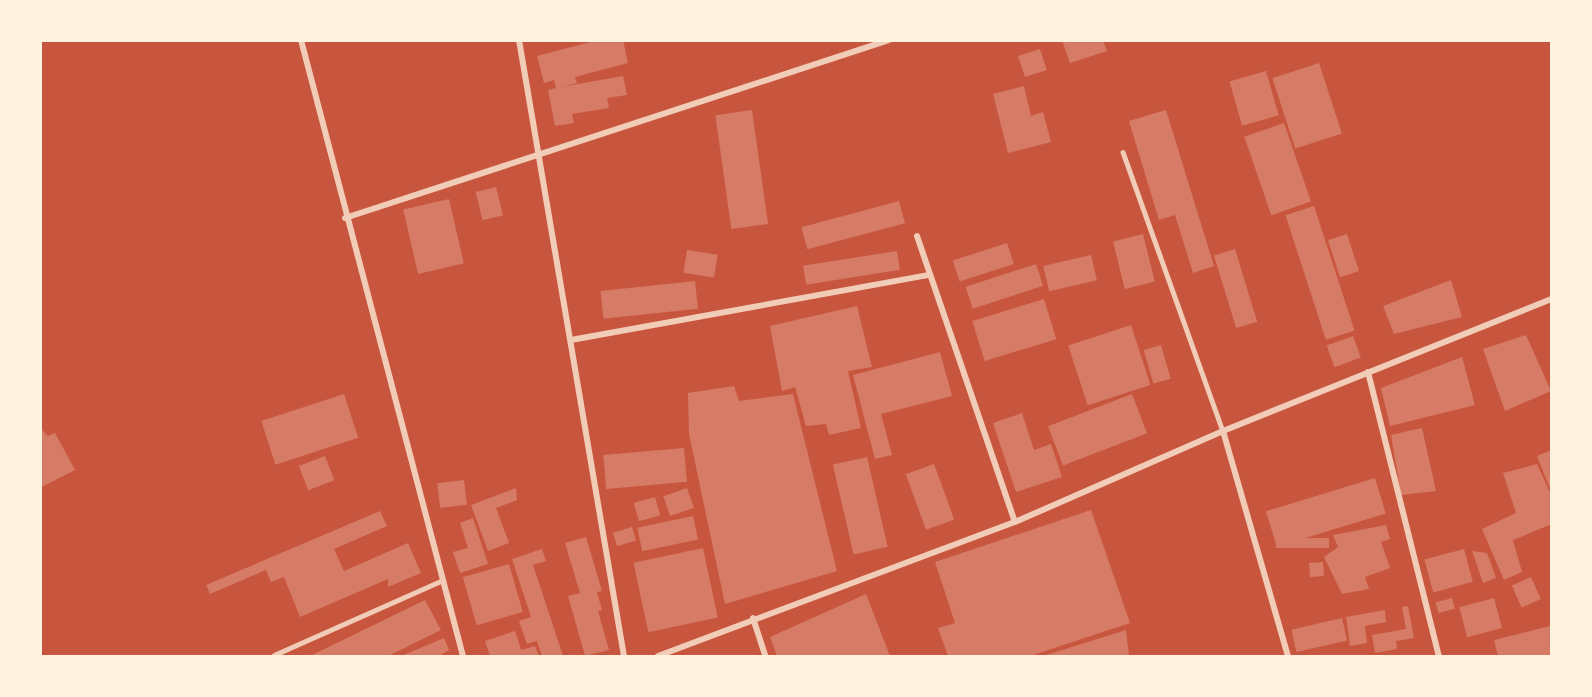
<!DOCTYPE html>
<style>
body{margin:0}
#map{position:relative;width:1592px;height:697px;overflow:hidden;background:#c8553d;font-family:Quicksand,sans-serif}
div>[style]{position:absolute}
.building>*{inset:0;background:#d67c66;transform-origin:0 0}
.service>*{height:4.5px;margin:-2.25px;padding:0 2.25px;transform-origin:2.25px;border-radius:2.25px;background:#f1ccb7}
.minor>*{height:6px;margin:-3px;padding:0 3px;transform-origin:3px;border-radius:3px;background:#f1ccb7}
span{translate:-50% -50%;white-space:nowrap;text-align:center;line-height:1.15;-webkit-text-stroke:4.5px #fff3e0;paint-order:stroke}
.frame{position:absolute;inset:0;border:42px solid #fff3e0;pointer-events:none}
</style>
<div id="map">
<div class="building">
<div style="clip-path:polygon(598px 40px,623px 40px,628px 63px,575px 77px,577px 83px,561px 87px,623px 76px,627px 95px,607px 98px,609px 108px,572px 114px,574px 123px,555px 126px,548px 90px,556px 88px,554px 80px,544px 83px,537px 56px)"></div>
<div style="clip-path:polygon(1062px 40px,1103px 40px,1107px 51px,1070px 63px)"></div>
<div style="left:1040px;top:49px;width:22px;height:23px;rotate:72deg"></div>
<div style="left:1319px;top:63px;width:74px;height:49px;rotate:72deg"></div>
<div style="left:1266px;top:71px;width:46px;height:38px;rotate:74deg"></div>
<div style="clip-path:polygon(1024px 86px,1031px 116px,1043px 112px,1051px 142px,1008px 153px,993px 94px)"></div>
<div style="left:752px;top:110px;width:115px;height:37px;rotate:82deg"></div>
<div style="clip-path:polygon(1166px 110px,1214px 266px,1193px 273px,1175px 215px,1159px 220px,1129px 121px)"></div>
<div style="left:1284px;top:123px;width:83px;height:42px;rotate:71deg"></div>
<div style="left:496px;top:187px;width:29px;height:21px;rotate:76deg"></div>
<div style="left:449px;top:199px;width:66px;height:47px;rotate:77deg"></div>
<div style="left:899px;top:201px;width:23px;height:101px;rotate:75deg"></div>
<div style="left:1314px;top:206px;width:131px;height:30px;rotate:72deg"></div>
<div style="left:1143px;top:234px;width:49px;height:31px;rotate:76deg"></div>
<div style="left:1347px;top:234px;width:39px;height:20px;rotate:72deg"></div>
<div style="left:1007px;top:243px;width:22px;height:57px;rotate:72deg"></div>
<div style="left:1235px;top:249px;width:76px;height:22px;rotate:73deg"></div>
<div style="left:687px;top:250px;width:31px;height:23px;rotate:9deg"></div>
<div style="left:897px;top:251px;width:19px;height:95px;rotate:81deg"></div>
<div style="left:1091px;top:255px;width:26px;height:49px;rotate:77deg"></div>
<div style="left:1036px;top:264px;width:23px;height:74px;rotate:72deg"></div>
<div style="clip-path:polygon(1451px 280px,1462px 317px,1394px 334px,1383px 306px)"></div>
<div style="left:695px;top:281px;width:28px;height:95px;rotate:84deg"></div>
<div style="left:1044px;top:299px;width:42px;height:75px;rotate:73deg"></div>
<div style="clip-path:polygon(857px 306px,872px 367px,848px 371px,861px 428px,829px 435px,826px 424px,806px 426px,795px 387px,782px 391px,770px 326px)"></div>
<div style="left:1131px;top:325px;width:63px;height:66px;rotate:72deg"></div>
<div style="clip-path:polygon(1526px 335px,1551px 391px,1505px 411px,1483px 349px)"></div>
<div style="left:1353px;top:336px;width:23px;height:28px;rotate:70deg"></div>
<div style="left:1161px;top:345px;width:35px;height:18px;rotate:74deg"></div>
<div style="clip-path:polygon(940px 352px,952px 396px,881px 414px,892px 455px,875px 459px,853px 375px)"></div>
<div style="clip-path:polygon(1462px 357px,1475px 405px,1390px 426px,1381px 388px)"></div>
<div style="clip-path:polygon(734px 386px,739px 401px,793px 394px,837px 571px,725px 604px,689px 434px,688px 393px)"></div>
<div style="left:344px;top:394px;width:46px;height:87px;rotate:72deg"></div>
<div style="left:1132px;top:394px;width:42px;height:90px;rotate:69deg"></div>
<div style="clip-path:polygon(1022px 413px,1034px 450px,1051px 444px,1062px 477px,1016px 492px,993px 423px)"></div>
<div style="clip-path:polygon(40px 428px,48px 436px,55px 433px,75px 470px,40px 488px)"></div>
<div style="clip-path:polygon(1422px 428px,1436px 491px,1401px 495px,1391px 435px)"></div>
<div style="left:684px;top:448px;width:34px;height:81px;rotate:85deg"></div>
<div style="clip-path:polygon(1552px 450px,1552px 491px,1551px 491px,1537px 456px)"></div>
<div style="left:325px;top:456px;width:26px;height:28px;rotate:69deg"></div>
<div style="left:867px;top:457px;width:92px;height:35px;rotate:77deg"></div>
<div style="left:934px;top:464px;width:59px;height:30px;rotate:70deg"></div>
<div style="clip-path:polygon(1537px 464px,1552px 497px,1552px 524px,1513px 540px,1522px 572px,1504px 580px,1482px 529px,1516px 513px,1503px 473px)"></div>
<div style="left:1375px;top:478px;width:37px;height:114px;rotate:73deg"></div>
<div style="left:464px;top:480px;width:25px;height:27px;rotate:83deg"></div>
<div style="clip-path:polygon(516px 488px,517px 500px,496px 508px,509px 543px,488px 551px,471px 505px)"></div>
<div style="left:687px;top:488px;width:21px;height:25px;rotate:71deg"></div>
<div style="left:655px;top:497px;width:19px;height:22px;rotate:74deg"></div>
<div style="clip-path:polygon(1091px 510px,1130px 623px,1030px 656px,948px 656px,938px 628px,955px 623px,935px 562px)"></div>
<div style="clip-path:polygon(380px 511px,387px 526px,334px 549px,344px 571px,408px 543px,421px 573px,388px 587px,388px 579px,300px 617px,284px 577px,271px 582px,266px 570px,210px 594px,206px 585px)"></div>
<div style="left:693px;top:516px;width:24px;height:57px;rotate:78deg"></div>
<div style="clip-path:polygon(473px 518px,488px 564px,460px 573px,453px 552px,468px 548px,460px 523px)"></div>
<div style="clip-path:polygon(1386px 525px,1390px 539px,1381px 542px,1390px 568px,1365px 577px,1369px 589px,1342px 594px,1324px 557px,1338px 547px,1333px 535px)"></div>
<div style="left:632px;top:527px;width:14px;height:20px;rotate:73deg"></div>
<div style="clip-path:polygon(586px 537px,602px 591px,597px 592px,602px 610px,598px 611px,609px 650px,585px 656px,568px 596px,580px 593px,565px 543px)"></div>
<div style="left:1329px;top:538px;width:10px;height:53px;rotate:90deg"></div>
<div style="left:703px;top:548px;width:71px;height:71px;rotate:78deg"></div>
<div style="clip-path:polygon(542px 549px,546px 561px,533px 565px,563px 656px,542px 656px,537px 641px,527px 644px,519px 621px,531px 617px,512px 559px)"></div>
<div style="left:1464px;top:549px;width:34px;height:41px;rotate:75deg"></div>
<div style="clip-path:polygon(1472px 551px,1487px 553px,1496px 578px,1483px 583px)"></div>
<div style="left:1323px;top:562px;width:14px;height:14px;rotate:86deg"></div>
<div style="left:509px;top:564px;width:50px;height:48px;rotate:74deg"></div>
<div style="left:1531px;top:577px;width:24px;height:21px;rotate:66deg"></div>
<div style="clip-path:polygon(866px 594px,890px 656px,777px 656px,770px 637px)"></div>
<div style="left:1452px;top:598px;width:11px;height:17px;rotate:75deg"></div>
<div style="left:1494px;top:598px;width:31px;height:36px;rotate:75deg"></div>
<div style="clip-path:polygon(425px 600px,441px 630px,388px 656px,310px 656px)"></div>
<div style="clip-path:polygon(1408px 606px,1414px 638px,1396px 641px,1397px 649px,1375px 653px,1372px 635px,1406px 629px,1402px 607px)"></div>
<div style="clip-path:polygon(1385px 610px,1386px 622px,1365px 626px,1367px 643px,1350px 646px,1346px 617px)"></div>
<div style="left:1342px;top:618px;width:23px;height:52px;rotate:77deg"></div>
<div style="clip-path:polygon(1550px 626px,1552px 656px,1498px 656px,1494px 640px)"></div>
<div style="clip-path:polygon(1126px 630px,1129px 656px,1043px 656px)"></div>
<div style="clip-path:polygon(515px 631px,521px 650px,535px 646px,539px 656px,490px 656px,485px 641px)"></div>
<div style="clip-path:polygon(444px 638px,449px 650px,439px 656px,401px 656px)"></div>
</div>
<div class="service">
<div style="left:1123px;top:152px;width:296px;rotate:70.3deg"></div>
<div style="left:274px;top:655px;width:185px;rotate:-23.9deg"></div>
</div>
<div class="minor">
<div style="left:301px;top:40px;width:637px;rotate:75.27deg"></div>
<div style="left:519px;top:40px;width:625px;rotate:80.33deg"></div>
<div style="left:345px;top:218px;width:572px;rotate:-18.12deg"></div>
<div style="left:917px;top:236px;width:302px;rotate:71.1deg"></div>
<div style="left:571px;top:340px;width:364px;rotate:-10.3deg"></div>
<div style="left:1368px;top:372px;width:293px;rotate:76deg"></div>
<div style="left:1223px;top:431px;width:234px;rotate:73.9deg"></div>
<div style="left:753px;top:618px;width:40px;rotate:72deg"></div>
<div style="left:658px;top:656px;width:381px;rotate:-20.6deg"></div>
<div style="left:1015px;top:522px;width:227px;rotate:-23.6deg"></div>
<div style="left:1223px;top:431px;width:354px;rotate:-21.9deg"></div>
</div>
<div class="frame"></div>
</div>
